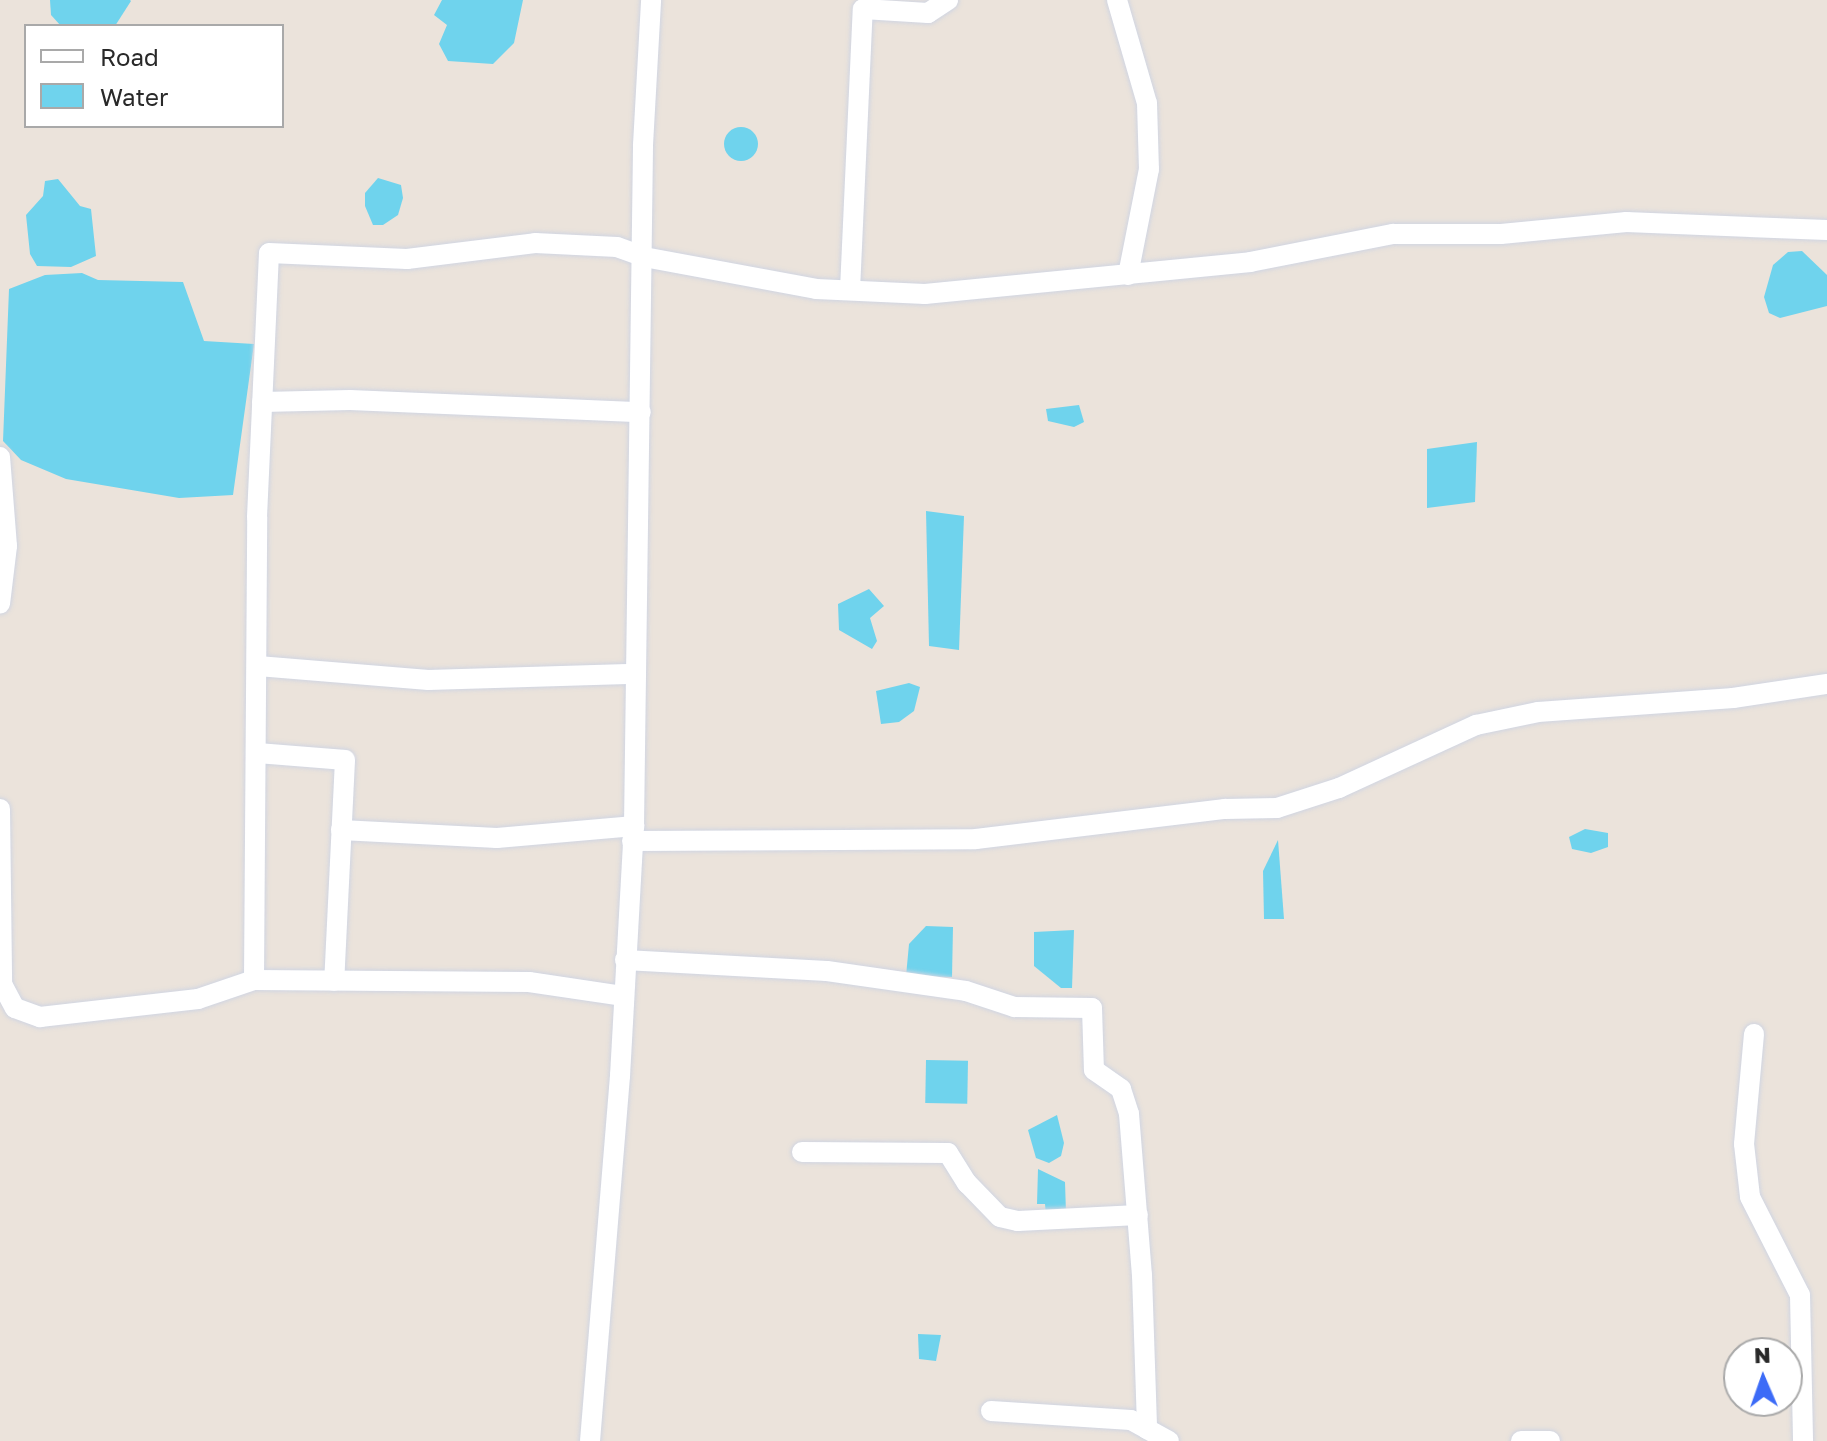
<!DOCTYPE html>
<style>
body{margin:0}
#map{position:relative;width:1827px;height:1441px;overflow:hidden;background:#ebe3db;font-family:"Golos Text",sans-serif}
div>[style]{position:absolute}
.water>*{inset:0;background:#6fd3ed;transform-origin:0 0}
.round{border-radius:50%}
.roads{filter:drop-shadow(0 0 2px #d0d5e2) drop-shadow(0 0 2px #d0d5e2)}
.street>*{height:20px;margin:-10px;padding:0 10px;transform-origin:10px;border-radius:10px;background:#fff}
span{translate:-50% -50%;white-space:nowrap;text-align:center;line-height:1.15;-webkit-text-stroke:8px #fff;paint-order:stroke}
.legend{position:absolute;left:24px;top:24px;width:260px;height:104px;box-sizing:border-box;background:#fff;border:2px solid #a9a9a9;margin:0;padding:10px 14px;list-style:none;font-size:24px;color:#292929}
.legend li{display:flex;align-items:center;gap:16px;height:40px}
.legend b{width:40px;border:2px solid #a9a9a9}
.north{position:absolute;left:1723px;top:1337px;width:80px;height:80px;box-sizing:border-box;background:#fff;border:2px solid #a9a9a9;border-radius:50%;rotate:358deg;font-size:22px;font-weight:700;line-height:32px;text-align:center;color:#292929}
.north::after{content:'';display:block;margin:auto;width:28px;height:36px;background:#3c6bf7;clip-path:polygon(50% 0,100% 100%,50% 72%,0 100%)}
</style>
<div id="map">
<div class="water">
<div style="clip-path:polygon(50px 0,130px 0,131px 1px,115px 26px,61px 26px,51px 15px)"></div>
<div style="clip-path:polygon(442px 0,523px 0,514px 43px,493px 64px,448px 61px,439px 44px,447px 25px,434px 15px)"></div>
<div class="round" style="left:724px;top:127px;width:34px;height:34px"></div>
<div style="clip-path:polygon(378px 178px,401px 185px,403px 198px,398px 215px,383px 225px,373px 225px,365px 206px,365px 193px)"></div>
<div style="clip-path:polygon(58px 179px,80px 206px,91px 209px,96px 256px,71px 267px,37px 266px,30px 254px,26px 215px,43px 196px,45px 181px)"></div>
<div style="clip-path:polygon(1802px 251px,1827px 275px,1827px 306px,1780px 318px,1769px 313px,1764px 297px,1773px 265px,1788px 252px)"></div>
<div style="clip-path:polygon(82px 273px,98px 280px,183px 282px,204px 341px,254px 344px,233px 495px,179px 498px,66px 479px,21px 460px,3px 441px,9px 289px,45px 275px)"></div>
<div style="clip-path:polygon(1079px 405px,1084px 422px,1074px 427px,1048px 421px,1046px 409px)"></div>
<div style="clip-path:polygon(1477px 442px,1475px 502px,1427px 508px,1427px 449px)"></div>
<div style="clip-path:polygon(926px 511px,964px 516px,959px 650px,929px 646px)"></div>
<div style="clip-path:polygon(869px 589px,884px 606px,870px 618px,877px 641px,872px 649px,839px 630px,838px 604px)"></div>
<div style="clip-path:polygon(909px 683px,920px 687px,914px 711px,899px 722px,881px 724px,876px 691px)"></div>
<div style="clip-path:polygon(1585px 829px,1608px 833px,1608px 847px,1591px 853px,1572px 849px,1569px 837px)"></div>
<div style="clip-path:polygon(1278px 840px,1284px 919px,1264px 919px,1263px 871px)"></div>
<div style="clip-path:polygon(926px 926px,953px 927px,952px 977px,906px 976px,909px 944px)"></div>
<div style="clip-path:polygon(1074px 930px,1072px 988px,1061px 988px,1034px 966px,1034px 932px)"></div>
<div style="left:926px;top:1060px;width:42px;height:43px;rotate:1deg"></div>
<div style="clip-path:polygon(1057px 1115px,1064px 1143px,1061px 1156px,1049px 1163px,1036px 1158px,1028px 1130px)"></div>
<div style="clip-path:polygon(1038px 1169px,1065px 1182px,1066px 1213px,1046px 1215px,1045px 1204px,1037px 1204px)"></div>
<div style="clip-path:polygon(918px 1334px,941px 1335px,936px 1361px,919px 1359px)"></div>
</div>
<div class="roads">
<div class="street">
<div style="left:1117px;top:0;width:107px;rotate:73.8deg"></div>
<div style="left:1147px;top:103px;width:66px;rotate:88.3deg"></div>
<div style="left:1149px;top:169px;width:108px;rotate:101.2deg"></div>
<div style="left:850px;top:290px;width:281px;rotate:-87.4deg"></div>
<div style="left:863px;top:9px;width:65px;rotate:3.5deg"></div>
<div style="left:928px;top:13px;width:24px;rotate:-33deg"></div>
<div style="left:262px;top:402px;width:88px;rotate:-1.3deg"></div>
<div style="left:350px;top:400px;width:291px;rotate:2.4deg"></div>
<div style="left:0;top:457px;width:89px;rotate:85.5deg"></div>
<div style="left:7px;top:546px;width:58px;rotate:96.9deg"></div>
<div style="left:258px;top:666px;width:171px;rotate:4.7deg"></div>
<div style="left:428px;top:680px;width:208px;rotate:-1.7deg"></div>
<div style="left:258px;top:753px;width:87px;rotate:4.6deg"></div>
<div style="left:345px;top:760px;width:221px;rotate:92.8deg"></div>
<div style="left:0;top:809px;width:175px;rotate:89.3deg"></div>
<div style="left:2px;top:984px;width:27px;rotate:62deg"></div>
<div style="left:15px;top:1008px;width:27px;rotate:20deg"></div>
<div style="left:40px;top:1017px;width:159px;rotate:-6.5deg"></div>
<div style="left:198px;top:999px;width:59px;rotate:-18.7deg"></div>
<div style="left:254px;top:980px;width:275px;rotate:0.4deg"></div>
<div style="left:529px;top:982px;width:96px;rotate:8.4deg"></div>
<div style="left:341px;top:830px;width:156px;rotate:2.9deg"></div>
<div style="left:497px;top:838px;width:138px;rotate:-5deg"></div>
<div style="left:632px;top:841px;width:344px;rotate:-0.3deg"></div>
<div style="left:976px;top:839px;width:251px;rotate:-6.9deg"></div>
<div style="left:1225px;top:809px;width:52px;rotate:-1.1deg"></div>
<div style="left:1277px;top:808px;width:65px;rotate:-17.9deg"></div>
<div style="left:1339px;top:788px;width:151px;rotate:-24.7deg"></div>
<div style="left:1476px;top:725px;width:63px;rotate:-11.8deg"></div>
<div style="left:1538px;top:712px;width:196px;rotate:-4.1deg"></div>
<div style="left:1733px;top:698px;width:95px;rotate:-8.5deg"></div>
<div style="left:625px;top:960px;width:202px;rotate:3.1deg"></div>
<div style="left:827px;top:971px;width:140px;rotate:8.2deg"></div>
<div style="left:966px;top:991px;width:51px;rotate:18.4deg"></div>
<div style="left:1014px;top:1007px;width:78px;rotate:0.7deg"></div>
<div style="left:1092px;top:1008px;width:62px;rotate:88.2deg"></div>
<div style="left:1094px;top:1070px;width:33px;rotate:35deg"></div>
<div style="left:1121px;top:1089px;width:26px;rotate:72deg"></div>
<div style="left:1129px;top:1114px;width:162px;rotate:85.4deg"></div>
<div style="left:1142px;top:1275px;width:154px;rotate:88.1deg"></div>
<div style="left:1147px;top:1429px;width:25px;rotate:29deg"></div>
<div style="left:254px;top:980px;width:463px;rotate:-89.6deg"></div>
<div style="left:257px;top:517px;width:264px;rotate:-87.4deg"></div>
<div style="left:269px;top:253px;width:138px;rotate:2.5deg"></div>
<div style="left:407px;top:259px;width:129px;rotate:-7.1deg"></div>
<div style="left:535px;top:243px;width:82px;rotate:2.8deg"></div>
<div style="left:617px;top:247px;width:29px;rotate:20deg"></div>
<div style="left:644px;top:257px;width:175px;rotate:10.5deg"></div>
<div style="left:816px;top:289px;width:109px;rotate:2.6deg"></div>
<div style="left:925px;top:294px;width:327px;rotate:-5.6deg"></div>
<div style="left:1250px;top:262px;width:146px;rotate:-11.1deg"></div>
<div style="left:1393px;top:234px;width:108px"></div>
<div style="left:1501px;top:234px;width:126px;rotate:-5.5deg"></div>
<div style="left:1626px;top:222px;width:201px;rotate:2.3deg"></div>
<div style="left:1754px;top:1034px;width:110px;rotate:95.2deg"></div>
<div style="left:1744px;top:1144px;width:53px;rotate:83.5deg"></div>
<div style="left:1750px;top:1197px;width:110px;rotate:63deg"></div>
<div style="left:1800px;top:1295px;width:146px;rotate:88.8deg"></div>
<div style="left:802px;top:1152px;width:146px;rotate:0.4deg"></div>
<div style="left:948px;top:1153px;width:36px;rotate:58deg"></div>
<div style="left:967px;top:1183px;width:47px;rotate:45.9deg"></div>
<div style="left:1000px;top:1217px;width:18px;rotate:13deg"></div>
<div style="left:1018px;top:1221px;width:120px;rotate:-2.9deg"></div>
<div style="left:991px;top:1411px;width:140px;rotate:3.7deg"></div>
<div style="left:1131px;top:1420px;width:18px;rotate:29deg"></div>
<div style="left:590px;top:1441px;width:366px;rotate:-85.3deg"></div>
<div style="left:620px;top:1076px;width:250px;rotate:-86.8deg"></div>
<div style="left:634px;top:826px;width:681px;rotate:-89.24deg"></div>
<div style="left:643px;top:145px;width:145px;rotate:-86.8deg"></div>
<div style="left:1521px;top:1441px;width:29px"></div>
</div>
</div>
<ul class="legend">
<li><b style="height:10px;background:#fff"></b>Road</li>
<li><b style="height:22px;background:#6fd3ed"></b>Water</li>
</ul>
<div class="north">N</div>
</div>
